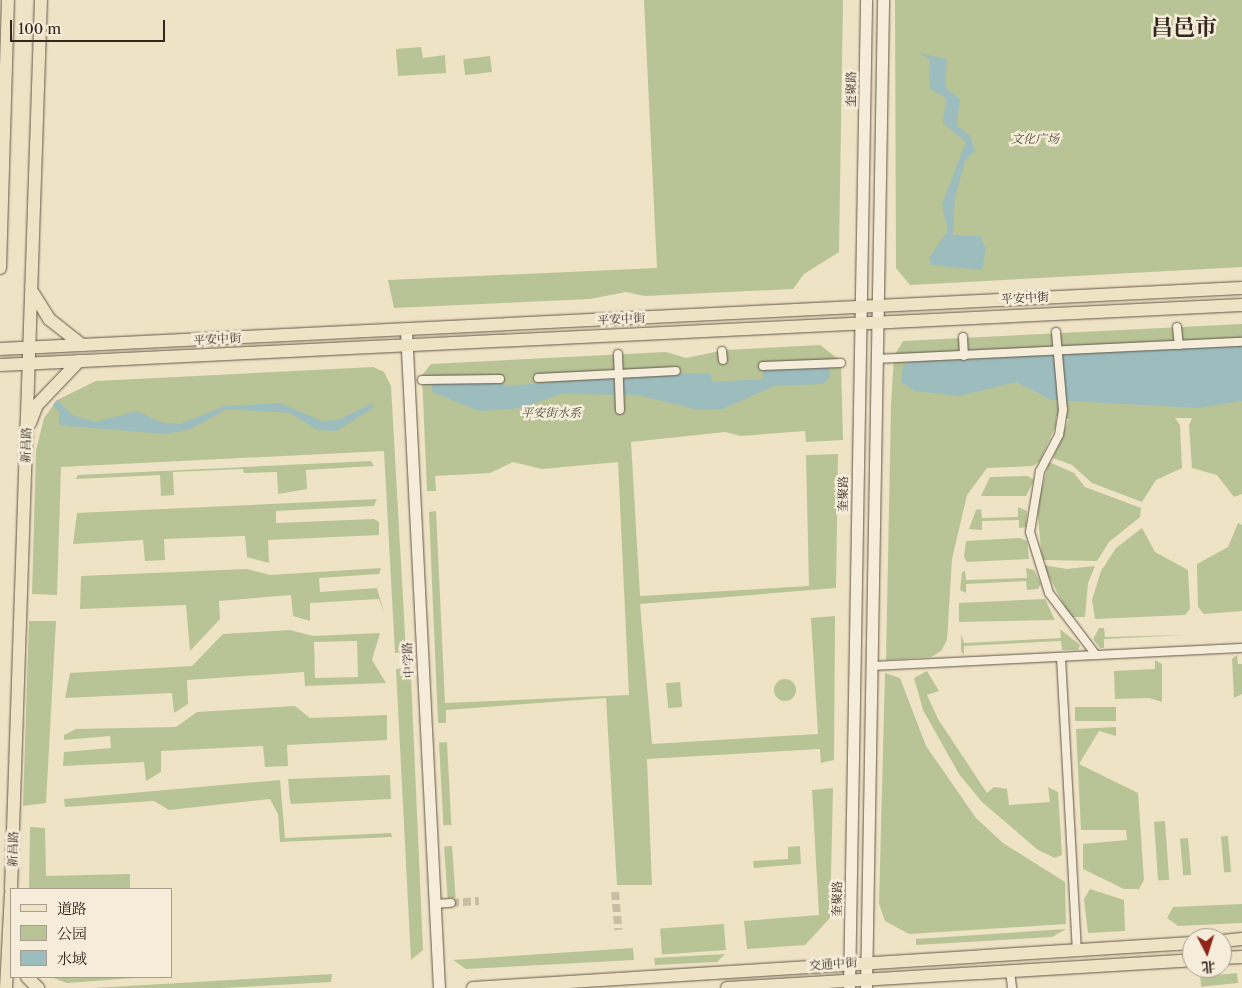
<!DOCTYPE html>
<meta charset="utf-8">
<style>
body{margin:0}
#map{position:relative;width:1242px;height:988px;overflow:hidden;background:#efe3c5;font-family:"Libre Caslon Text","Noto Serif SC",serif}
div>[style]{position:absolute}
.green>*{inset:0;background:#b8c496;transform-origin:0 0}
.round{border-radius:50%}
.water>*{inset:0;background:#9dbcbd}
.street-tunnel>*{height:8px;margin-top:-4px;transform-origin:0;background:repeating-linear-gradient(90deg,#c9bea4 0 8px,transparent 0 12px)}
.roads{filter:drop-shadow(0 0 1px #615749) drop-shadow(0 0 1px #615749)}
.street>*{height:8px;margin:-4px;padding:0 4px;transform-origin:4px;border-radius:4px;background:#f5edd9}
.secondary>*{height:11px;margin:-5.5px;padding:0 5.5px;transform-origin:5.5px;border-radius:5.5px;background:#f5edd9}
.primary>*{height:12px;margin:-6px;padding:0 6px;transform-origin:6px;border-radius:6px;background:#efe3c5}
span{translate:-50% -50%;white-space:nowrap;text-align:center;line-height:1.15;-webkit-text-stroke:5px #f5edd9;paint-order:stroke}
.street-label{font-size:12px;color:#322820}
.park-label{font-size:12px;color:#544f3e;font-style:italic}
.town-label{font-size:22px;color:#322820;font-weight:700}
.legend{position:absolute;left:10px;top:888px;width:162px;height:90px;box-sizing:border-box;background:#f5edd9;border:1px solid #a79e8f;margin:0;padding:6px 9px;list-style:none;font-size:15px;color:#322820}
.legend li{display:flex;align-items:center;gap:10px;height:25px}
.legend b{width:25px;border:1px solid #a79e8f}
.north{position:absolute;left:1182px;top:928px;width:50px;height:50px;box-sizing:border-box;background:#f5edd9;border:1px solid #a79e8f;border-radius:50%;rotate:175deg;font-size:14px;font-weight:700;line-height:20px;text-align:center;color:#322820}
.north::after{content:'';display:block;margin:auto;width:18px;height:22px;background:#8f2418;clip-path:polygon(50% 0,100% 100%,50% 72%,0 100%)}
.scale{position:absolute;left:10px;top:20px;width:155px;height:22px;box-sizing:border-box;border:2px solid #322820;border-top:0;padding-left:6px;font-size:15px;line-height:18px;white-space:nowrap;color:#322820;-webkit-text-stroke:4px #f5edd9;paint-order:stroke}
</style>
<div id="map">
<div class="green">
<div style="clip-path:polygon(644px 0,843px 0,839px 252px,804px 274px,793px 289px,645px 296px,626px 292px,590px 299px,394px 308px,388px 280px,657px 268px)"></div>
<div style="clip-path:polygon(895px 0,1242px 0,1242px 267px,910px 285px,896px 268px)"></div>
<div style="clip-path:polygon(421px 47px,423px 58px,445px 55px,446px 73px,398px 76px,396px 49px)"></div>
<div style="left:490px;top:56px;width:16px;height:27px;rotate:83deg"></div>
<div style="clip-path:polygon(1242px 324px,1242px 494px,1234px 497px,1217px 475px,1192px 468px,1189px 425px,1192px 418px,1175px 418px,1180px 425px,1182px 468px,1156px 480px,1142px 502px,1092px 483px,1072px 465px,1053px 458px,1069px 419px,1056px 416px,1056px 425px,1040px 461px,1033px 466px,987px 468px,967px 495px,952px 559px,947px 640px,941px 651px,931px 657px,886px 660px,891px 405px,894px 356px,903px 341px)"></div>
<div style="clip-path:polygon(820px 345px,841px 361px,843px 440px,806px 442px,805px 431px,741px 436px,725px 432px,631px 442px,640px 596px,809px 586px,806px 455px,838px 454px,836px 588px,640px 604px,652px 744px,818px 734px,811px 618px,835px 616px,834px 760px,821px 763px,820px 749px,647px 759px,652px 885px,617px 885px,606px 698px,446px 710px,446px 723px,438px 723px,429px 512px,436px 511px,445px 703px,629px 695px,618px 462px,542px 469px,513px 462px,490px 473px,435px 476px,436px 491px,427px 491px,422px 375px,431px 364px,666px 352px,686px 358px,725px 350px)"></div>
<div style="clip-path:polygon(373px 367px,384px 372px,391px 386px,406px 652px,395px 653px,384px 451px,61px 467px,57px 595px,32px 594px,36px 450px,44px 418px,57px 400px,96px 381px)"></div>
<div style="clip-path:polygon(371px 461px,374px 466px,306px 470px,307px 489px,278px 494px,277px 472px,244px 473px,243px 469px,173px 472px,174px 495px,161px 496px,160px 475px,76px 479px,78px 475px)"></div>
<div style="clip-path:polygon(1049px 462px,1074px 473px,1085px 487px,1141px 508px,1140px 517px,1109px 542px,1097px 561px,1042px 560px,1037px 507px)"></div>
<div style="clip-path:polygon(1028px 476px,1034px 480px,1026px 496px,981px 496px,990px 477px)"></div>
<div style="clip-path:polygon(377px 499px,374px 506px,276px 511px,276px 523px,374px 519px,379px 522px,379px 535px,268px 540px,269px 563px,247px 557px,245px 536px,164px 539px,165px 560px,145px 561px,143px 540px,73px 544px,77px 513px)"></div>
<div style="clip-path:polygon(1018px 507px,1027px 511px,1026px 527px,1019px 528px,1019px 520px,982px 521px,982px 530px,969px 529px,976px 510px,981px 509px,982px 518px,1018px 517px)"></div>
<div style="clip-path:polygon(1238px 523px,1242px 525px,1242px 611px,1204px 614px,1198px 607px,1197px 564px,1228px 547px)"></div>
<div style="clip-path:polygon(1142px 528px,1155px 552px,1188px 570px,1190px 609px,1185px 615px,1095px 619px,1092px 600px,1101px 571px,1116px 548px)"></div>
<div style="clip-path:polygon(1020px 538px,1027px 541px,1029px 559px,967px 562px,964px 557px,966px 541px)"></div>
<div style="clip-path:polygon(1043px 565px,1067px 569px,1095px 566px,1088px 583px,1085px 617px,1070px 617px)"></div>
<div style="clip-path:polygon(381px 568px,379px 574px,319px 578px,320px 592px,377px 588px,384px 613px,379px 599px,310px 603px,310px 621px,293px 616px,291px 595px,219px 601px,220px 619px,190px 651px,186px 605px,80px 609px,81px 576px,247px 569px,270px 575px)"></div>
<div style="clip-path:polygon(1026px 568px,1034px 570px,1041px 584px,1038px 589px,1027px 590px,1026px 581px,966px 584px,966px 593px,960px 590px,962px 572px,965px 571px,966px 580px,1027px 578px)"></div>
<div style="clip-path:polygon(1045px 599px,1055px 620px,959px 622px,959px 603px)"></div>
<div style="clip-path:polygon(29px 621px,56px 621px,46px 803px,23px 806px)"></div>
<div style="clip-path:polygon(1099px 628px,1104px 628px,1105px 637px,1186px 635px,1104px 639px,1104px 648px,1100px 648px,1093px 639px)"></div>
<div style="clip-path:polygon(1060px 629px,1080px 645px,1078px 650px,1062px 650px,1061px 641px,964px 646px,964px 655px,961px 651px,961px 634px,964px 643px,1061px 638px)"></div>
<div style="clip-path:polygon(evenodd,290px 630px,313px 636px,380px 633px,372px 660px,386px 683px,305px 686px,304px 672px,187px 680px,188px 704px,174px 713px,172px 693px,65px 698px,70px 673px,192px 666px,223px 634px,290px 630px,357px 641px,358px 677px,315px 678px,314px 642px,357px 641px)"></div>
<div style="clip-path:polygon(1237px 655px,1238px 664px,1242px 664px,1242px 694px,1234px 698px,1232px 659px)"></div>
<div style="clip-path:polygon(1155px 660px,1162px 664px,1162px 702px,1149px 698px,1115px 699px,1114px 671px,1155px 669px)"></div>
<div style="clip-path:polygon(405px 668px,411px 677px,423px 950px,411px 960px,396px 669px)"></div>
<div style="clip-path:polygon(927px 671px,939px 691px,927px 695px,938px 719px,987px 793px,994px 787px,1007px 789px,1009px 805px,1050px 802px,1048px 787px,1058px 792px,1062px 855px,1055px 858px,1038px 850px,982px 802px,959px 774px,923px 710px,914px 678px)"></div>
<div style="clip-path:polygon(885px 673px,900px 678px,926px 746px,976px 818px,1003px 843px,1065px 882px,1066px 924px,909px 934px,885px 921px,879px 904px)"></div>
<div class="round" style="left:774px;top:679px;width:22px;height:22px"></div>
<div style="left:680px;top:682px;width:25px;height:14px;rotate:85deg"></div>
<div style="clip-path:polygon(295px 706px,310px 718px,387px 715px,387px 740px,287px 745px,288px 766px,265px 767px,263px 746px,161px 751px,161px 772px,146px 781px,144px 762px,63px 766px,64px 752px,111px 748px,110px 736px,64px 740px,64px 735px,76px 729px,176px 727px,197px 712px)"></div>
<div style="left:1116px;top:707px;width:14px;height:41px;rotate:90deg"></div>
<div style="clip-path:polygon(1116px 727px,1116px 736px,1099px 731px,1079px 764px,1138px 793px,1144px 880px,1139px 889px,1124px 889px,1083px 869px,1083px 844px,1127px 840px,1126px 830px,1081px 830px,1076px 729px)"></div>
<div style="left:447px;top:742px;width:83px;height:8px;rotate:87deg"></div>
<div style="clip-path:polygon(390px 775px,391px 799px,291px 804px,290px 800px,288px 779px)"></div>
<div style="clip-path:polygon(280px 780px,285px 838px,391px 833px,392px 837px,280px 842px,278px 814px,270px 799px,169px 810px,154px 801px,65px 807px,64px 799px)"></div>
<div style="clip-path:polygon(833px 788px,830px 918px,805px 945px,747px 949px,744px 921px,819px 915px,812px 790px)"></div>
<div style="left:1165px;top:821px;width:59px;height:11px;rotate:86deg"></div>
<div style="clip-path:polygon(30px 827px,45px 828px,46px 876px,130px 874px,130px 889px,29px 889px)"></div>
<div style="left:1228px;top:836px;width:36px;height:7px;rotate:85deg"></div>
<div style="left:1188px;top:838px;width:37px;height:8px;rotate:85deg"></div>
<div style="left:452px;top:846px;width:52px;height:8px;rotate:86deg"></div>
<div style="clip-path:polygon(800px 846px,801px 864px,754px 868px,753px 861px,788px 859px,788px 847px)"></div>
<div style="clip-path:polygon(1090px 889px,1124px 900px,1125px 931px,1088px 933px,1084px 899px)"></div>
<div style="clip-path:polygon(1242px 904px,1242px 923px,1178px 926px,1167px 918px,1173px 907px)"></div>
<div style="left:724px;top:924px;width:26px;height:64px;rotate:86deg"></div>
<div style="clip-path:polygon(1066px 929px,1052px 937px,916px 945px,916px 939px)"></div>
<div style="clip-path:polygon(633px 948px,634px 960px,466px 969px,453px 960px)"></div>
<div style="clip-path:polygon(725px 954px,717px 962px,655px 965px,654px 958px)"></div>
<div style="left:1237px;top:973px;width:10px;height:37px;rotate:84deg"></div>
<div style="clip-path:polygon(332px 974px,331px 982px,222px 988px,93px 988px)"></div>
<div style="clip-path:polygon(51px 977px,133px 977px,134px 978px,67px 983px)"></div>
</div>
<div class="water">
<div style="clip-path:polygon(918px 53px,947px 59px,945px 87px,960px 99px,957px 126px,970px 136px,975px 150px,965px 161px,955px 197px,953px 235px,980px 236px,986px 248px,982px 270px,931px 265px,929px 258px,948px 230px,942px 204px,966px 142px,943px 123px,946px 98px,929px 88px,930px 60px)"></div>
<div style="clip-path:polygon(1242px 345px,1242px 401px,1197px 408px,1051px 400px,1016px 382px,959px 396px,915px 391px,901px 382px,903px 366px,910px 362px)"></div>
<div style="clip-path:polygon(829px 366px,830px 377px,823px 384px,774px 386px,723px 409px,699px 410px,637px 395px,561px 394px,520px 408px,479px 411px,432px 392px,432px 383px,503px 383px,504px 386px,676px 373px,711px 374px,712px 382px,763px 379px,763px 369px)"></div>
<div style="clip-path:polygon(57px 400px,72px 415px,95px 422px,137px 411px,163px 423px,180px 424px,225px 406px,280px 403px,322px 421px,338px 420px,371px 404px,375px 407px,336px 431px,317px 430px,290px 413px,240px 410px,225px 410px,191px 429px,166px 434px,67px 426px,59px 424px,59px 411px,53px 405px)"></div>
</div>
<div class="street-tunnel">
<div style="left:615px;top:892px;width:38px;rotate:85deg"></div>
<div style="left:451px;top:903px;width:28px;rotate:-4deg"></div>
</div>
<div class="roads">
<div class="street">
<div style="left:1177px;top:327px;width:18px;rotate:84deg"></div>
<div style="left:1056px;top:332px;width:78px;rotate:84.9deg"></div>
<div style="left:1063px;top:410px;width:25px;rotate:99deg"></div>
<div style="left:1059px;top:435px;width:41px;rotate:117.8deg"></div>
<div style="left:1040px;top:471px;width:62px;rotate:99.3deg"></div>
<div style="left:1030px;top:532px;width:64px;rotate:72.7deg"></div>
<div style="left:1049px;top:593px;width:78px;rotate:52.8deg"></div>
<div style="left:963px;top:337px;width:19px;rotate:87deg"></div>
<div style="left:722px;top:351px;width:9px;rotate:84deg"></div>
<div style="left:618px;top:354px;width:56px;rotate:88deg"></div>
<div style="left:876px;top:359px;width:366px;rotate:-2.7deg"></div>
<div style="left:763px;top:366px;width:78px;rotate:-2.2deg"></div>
<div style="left:538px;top:378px;width:138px;rotate:-2.9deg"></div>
<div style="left:422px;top:380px;width:78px;rotate:-0.7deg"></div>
<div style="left:1061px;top:657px;width:292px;rotate:86.9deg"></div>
<div style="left:871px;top:666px;width:371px;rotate:-2.8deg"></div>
<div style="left:435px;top:904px;width:16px;rotate:-4deg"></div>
<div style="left:1010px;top:971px;width:17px;rotate:83deg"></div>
</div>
<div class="secondary">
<div style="left:406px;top:330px;width:659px;rotate:87.13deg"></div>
<div style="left:849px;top:988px;width:988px;rotate:-89.01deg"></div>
<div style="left:866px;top:988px;width:988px;rotate:-89.01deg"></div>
</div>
<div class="primary">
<div style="left:0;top:268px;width:268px;rotate:-88.3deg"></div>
<div style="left:33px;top:293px;width:31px;rotate:58deg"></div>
<div style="left:49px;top:319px;width:42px;rotate:38.2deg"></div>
<div style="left:0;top:349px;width:1243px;rotate:-2.81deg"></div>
<div style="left:0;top:365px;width:1243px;rotate:-2.77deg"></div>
<div style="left:30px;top:423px;width:19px;rotate:-69deg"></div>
<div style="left:37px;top:405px;width:61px;rotate:-46.3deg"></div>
<div style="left:11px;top:889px;width:890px;rotate:-88.07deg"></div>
<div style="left:1222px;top:941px;width:20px;rotate:-6deg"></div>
<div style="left:1222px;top:958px;width:20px;rotate:-3deg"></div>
<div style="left:27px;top:977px;width:16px;rotate:45deg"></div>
<div style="left:6px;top:988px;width:94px;rotate:-87deg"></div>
<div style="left:473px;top:988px;width:720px;rotate:-3.58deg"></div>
<div style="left:727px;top:988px;width:466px;rotate:-3.4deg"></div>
</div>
</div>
<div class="street-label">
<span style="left:851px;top:89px;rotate:-89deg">奎聚路</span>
<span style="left:1025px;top:298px;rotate:-3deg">平安中街</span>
<span style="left:621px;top:319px;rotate:-3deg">平安中街</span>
<span style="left:217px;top:339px;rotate:-3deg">平安中街</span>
<span style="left:26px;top:445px;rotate:-88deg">新昌路</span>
<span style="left:843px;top:494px;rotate:-89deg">奎聚路</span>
<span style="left:408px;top:660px;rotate:-93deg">中学路</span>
<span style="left:13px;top:849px;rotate:-88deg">新昌路</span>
<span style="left:837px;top:899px;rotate:-89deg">奎聚路</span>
<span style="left:833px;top:964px;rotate:-4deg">交通中街</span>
</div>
<div class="park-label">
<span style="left:1035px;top:139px">文化广场</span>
<span style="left:551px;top:413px">平安街水系</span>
</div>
<div class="town-label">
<span style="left:1184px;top:28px">昌邑市</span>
</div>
<ul class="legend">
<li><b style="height:6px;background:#efe3c5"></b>道路</li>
<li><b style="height:14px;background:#b8c496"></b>公园</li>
<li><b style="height:14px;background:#9dbcbd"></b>水域</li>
</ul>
<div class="north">北</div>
<div class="scale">100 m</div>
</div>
